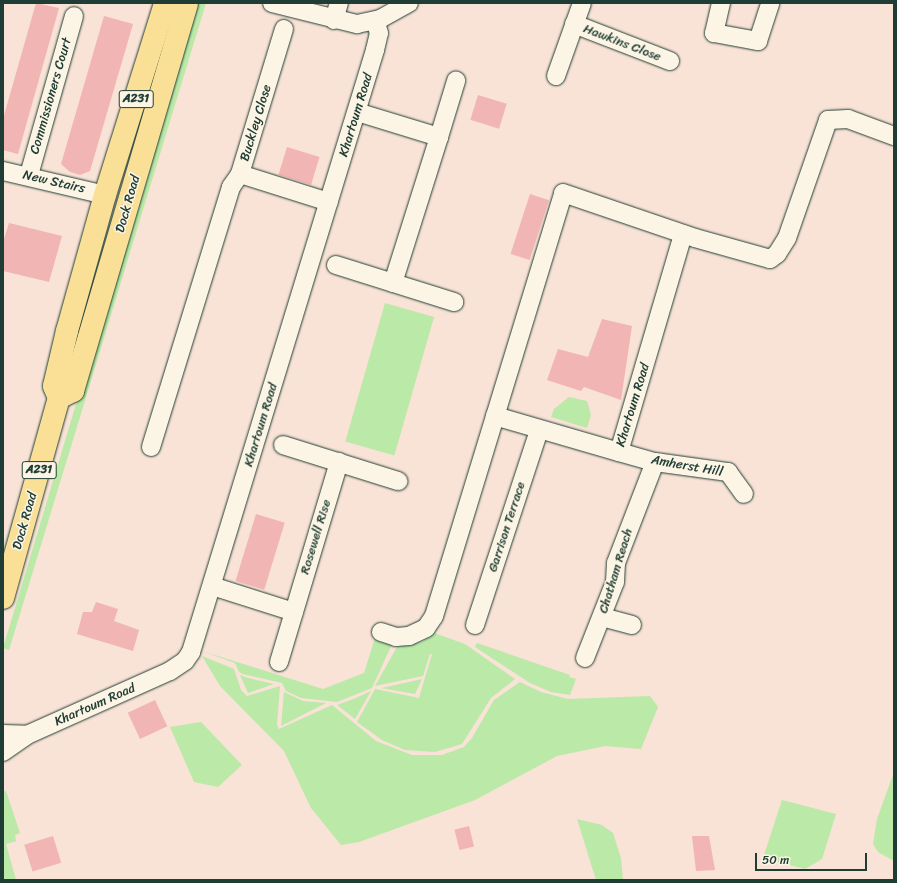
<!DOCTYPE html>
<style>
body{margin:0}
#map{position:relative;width:897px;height:883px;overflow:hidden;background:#f9e2d6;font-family:Sriracha,sans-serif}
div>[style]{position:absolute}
.green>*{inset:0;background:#bae9a8;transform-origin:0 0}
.building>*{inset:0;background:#f1b5b3;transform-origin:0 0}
.roads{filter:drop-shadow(0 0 1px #1f3d34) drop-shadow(0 0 1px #1f3d34)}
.minor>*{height:18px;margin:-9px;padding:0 9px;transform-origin:9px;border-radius:9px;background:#fcf5e5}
.primary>*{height:22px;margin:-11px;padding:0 11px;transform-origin:11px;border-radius:11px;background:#f9e096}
span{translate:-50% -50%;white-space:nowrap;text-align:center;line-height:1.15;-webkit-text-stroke:3px #fcf5e5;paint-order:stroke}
.shield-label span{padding:1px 3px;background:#fcf5e5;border:1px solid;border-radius:3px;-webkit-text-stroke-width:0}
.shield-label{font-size:12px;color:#1f3d34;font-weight:700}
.street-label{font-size:13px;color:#1f3d34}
.frame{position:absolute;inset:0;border:4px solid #1f3d34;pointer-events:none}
.scale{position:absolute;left:755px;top:853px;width:112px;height:18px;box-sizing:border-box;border:2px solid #1f3d34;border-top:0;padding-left:5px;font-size:12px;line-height:14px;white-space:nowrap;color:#1f3d34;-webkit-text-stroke:3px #fcf5e5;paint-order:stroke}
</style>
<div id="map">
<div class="green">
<div style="clip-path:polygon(196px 3px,206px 3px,9px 650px,3px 648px)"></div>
<div style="left:385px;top:303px;width:51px;height:144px;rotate:16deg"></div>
<div style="clip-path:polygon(569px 397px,587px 401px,591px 415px,587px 428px,551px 417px,554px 409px)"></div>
<div style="clip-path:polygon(434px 633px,465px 644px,515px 679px,491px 698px,462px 744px,435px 752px,405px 750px,382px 740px,357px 722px,375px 689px,419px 698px,432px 654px,430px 654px,423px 676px,375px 686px,397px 647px,422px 642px)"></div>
<div style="clip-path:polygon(375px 638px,392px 644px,372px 688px,337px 702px,301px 698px,286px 691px,282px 683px,243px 674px,239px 672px,235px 663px,202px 651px,323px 689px,364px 673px)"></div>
<div style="clip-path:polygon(477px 643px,570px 675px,569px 677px,576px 679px,570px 695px,551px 692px,530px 683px,475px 647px)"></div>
<div style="clip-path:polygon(202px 656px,234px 669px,241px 690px,247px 696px,280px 686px,277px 725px,279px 729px,332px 705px,376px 741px,412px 755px,442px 755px,464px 747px,472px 738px,494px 700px,520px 682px,541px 692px,568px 699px,650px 696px,658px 707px,641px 749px,605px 746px,557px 756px,475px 800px,359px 842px,341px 845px,311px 808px,284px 751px,220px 686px)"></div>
<div style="clip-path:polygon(240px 675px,248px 678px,274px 684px,248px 693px)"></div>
<div style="clip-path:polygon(422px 679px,415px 694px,381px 688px,382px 688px)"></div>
<div style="clip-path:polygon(371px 691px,355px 719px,337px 705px,356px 698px)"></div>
<div style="clip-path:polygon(284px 692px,303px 701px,326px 703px,281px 726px)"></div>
<div style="clip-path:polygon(201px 722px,242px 765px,218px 787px,194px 782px,170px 727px)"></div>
<div style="clip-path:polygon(894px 772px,894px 861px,878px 852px,873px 844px,877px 819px)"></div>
<div style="clip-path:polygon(6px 791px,20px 833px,15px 835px,16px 841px,6px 844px,16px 880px,3px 880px,3px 792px)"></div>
<div style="clip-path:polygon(782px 800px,836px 814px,822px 859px,805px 869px,763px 858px)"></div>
<div style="clip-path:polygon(577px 819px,602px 825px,613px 833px,621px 858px,623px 880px,596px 880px)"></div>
</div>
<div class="building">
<div style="clip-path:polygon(36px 3px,59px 8px,18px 154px,3px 150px,3px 119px)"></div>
<div style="clip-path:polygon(104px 16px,133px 24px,90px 171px,80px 175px,70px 172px,61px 164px)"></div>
<div style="left:478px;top:95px;width:30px;height:26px;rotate:17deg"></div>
<div style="left:287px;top:147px;width:34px;height:29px;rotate:17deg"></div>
<div style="left:530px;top:194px;width:20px;height:63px;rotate:18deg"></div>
<div style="clip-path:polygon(9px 223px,62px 236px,49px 282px,3px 271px,3px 242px)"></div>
<div style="clip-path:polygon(602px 319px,632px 326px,621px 400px,584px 387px,581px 391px,547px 380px,558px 349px,588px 357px)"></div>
<div style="left:256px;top:514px;width:30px;height:70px;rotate:17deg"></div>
<div style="clip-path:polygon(96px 602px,118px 609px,114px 621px,139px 630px,133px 651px,77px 634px,83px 612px,92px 612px)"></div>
<div style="left:155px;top:700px;width:29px;height:30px;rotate:65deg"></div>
<div style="left:469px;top:826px;width:21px;height:15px;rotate:76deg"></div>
<div style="left:53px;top:836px;width:28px;height:30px;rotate:73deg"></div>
<div style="clip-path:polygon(692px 836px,709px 836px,715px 870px,696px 871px)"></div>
</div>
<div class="roads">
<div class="minor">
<div style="left:272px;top:3px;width:88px;rotate:13.9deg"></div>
<div style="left:357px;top:24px;width:24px;rotate:-12deg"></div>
<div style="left:380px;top:19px;width:33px;rotate:-29deg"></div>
<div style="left:721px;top:3px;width:31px;rotate:103deg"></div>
<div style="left:714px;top:33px;width:45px;rotate:10.3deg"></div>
<div style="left:758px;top:41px;width:40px;rotate:-72deg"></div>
<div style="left:334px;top:20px;width:18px;rotate:-74deg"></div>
<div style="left:574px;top:24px;width:103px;rotate:21.1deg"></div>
<div style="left:284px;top:29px;width:152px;rotate:106.9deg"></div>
<div style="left:240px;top:174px;width:93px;rotate:17.5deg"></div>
<div style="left:556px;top:76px;width:77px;rotate:-70.4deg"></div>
<div style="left:357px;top:112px;width:86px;rotate:17deg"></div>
<div style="left:439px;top:137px;width:59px;rotate:-73.1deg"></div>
<div style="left:3px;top:171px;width:105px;rotate:13.2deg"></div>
<div style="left:29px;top:175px;width:165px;rotate:-74.2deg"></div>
<div style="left:336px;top:265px;width:124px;rotate:17.4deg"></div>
<div style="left:393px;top:283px;width:153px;rotate:-72.5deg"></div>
<div style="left:495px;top:416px;width:129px;rotate:16.2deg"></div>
<div style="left:619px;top:452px;width:227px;rotate:-73.6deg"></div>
<div style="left:283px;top:445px;width:121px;rotate:17.4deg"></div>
<div style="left:151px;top:447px;width:272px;rotate:-72.9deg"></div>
<div style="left:231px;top:187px;width:16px;rotate:-55deg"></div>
<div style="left:619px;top:452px;width:37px;rotate:16deg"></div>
<div style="left:655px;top:462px;width:74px;rotate:7.8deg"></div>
<div style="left:728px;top:472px;width:27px;rotate:54deg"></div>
<div style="left:212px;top:586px;width:86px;rotate:17.6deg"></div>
<div style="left:602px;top:617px;width:31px;rotate:15deg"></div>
<div style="left:475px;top:625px;width:205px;rotate:-71.8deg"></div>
<div style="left:381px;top:632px;width:16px;rotate:18deg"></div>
<div style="left:396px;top:637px;width:13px;rotate:-4deg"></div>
<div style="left:409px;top:636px;width:19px;rotate:-25deg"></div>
<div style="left:426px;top:628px;width:14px;rotate:-56deg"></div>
<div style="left:434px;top:616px;width:442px;rotate:-73deg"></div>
<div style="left:563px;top:193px;width:139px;rotate:18.8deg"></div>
<div style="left:695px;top:238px;width:78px;rotate:15.6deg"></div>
<div style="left:770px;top:259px;width:9px;rotate:-36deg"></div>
<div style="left:777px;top:254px;width:19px;rotate:-58deg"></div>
<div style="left:787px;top:238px;width:125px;rotate:-70.8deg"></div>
<div style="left:828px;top:120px;width:20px;rotate:-3deg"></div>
<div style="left:848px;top:119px;width:49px;rotate:20.3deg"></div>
<div style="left:585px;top:658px;width:82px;rotate:-68.5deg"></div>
<div style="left:615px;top:582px;width:19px;rotate:-87deg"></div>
<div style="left:616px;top:563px;width:108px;rotate:-68.9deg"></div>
<div style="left:279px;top:662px;width:209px;rotate:-73.3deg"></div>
<div style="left:3px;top:734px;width:24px;rotate:2deg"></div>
<div style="left:3px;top:752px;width:29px;rotate:-35deg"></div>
<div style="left:27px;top:735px;width:157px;rotate:-24.1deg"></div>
<div style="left:170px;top:671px;width:18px;rotate:-34deg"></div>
<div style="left:185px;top:661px;width:11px;rotate:-56deg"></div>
<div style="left:191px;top:652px;width:629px;rotate:-73deg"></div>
<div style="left:375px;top:50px;width:17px;rotate:-77deg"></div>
<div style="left:379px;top:33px;width:13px;rotate:-108deg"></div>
</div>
<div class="primary">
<div style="left:59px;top:398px;width:16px;rotate:-27deg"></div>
<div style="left:73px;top:391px;width:404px;rotate:-73.6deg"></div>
<div style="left:3px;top:598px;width:208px;rotate:-74.4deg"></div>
<div style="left:59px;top:398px;width:13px;rotate:-113deg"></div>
<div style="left:54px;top:386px;width:57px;rotate:-76.7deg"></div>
<div style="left:67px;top:331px;width:141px;rotate:-74.4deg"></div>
<div style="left:105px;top:195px;width:201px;rotate:-72.6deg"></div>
</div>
</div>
<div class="shield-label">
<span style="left:136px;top:99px">A231</span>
<span style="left:39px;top:470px">A231</span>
</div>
<div class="street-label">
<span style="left:622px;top:43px;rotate:21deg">Hawkins Close</span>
<span style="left:51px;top:96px;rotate:-74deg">Commissioners Court</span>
<span style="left:356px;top:115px;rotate:-73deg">Khartoum Road</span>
<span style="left:256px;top:123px;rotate:-73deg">Buckley Close</span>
<span style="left:54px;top:182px;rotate:13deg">New Stairs</span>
<span style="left:128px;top:204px;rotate:-74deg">Dock Road</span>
<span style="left:633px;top:405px;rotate:-73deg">Khartoum Road</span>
<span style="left:261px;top:425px;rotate:-73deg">Khartoum Road</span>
<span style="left:687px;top:466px;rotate:10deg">Amherst Hill</span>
<span style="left:25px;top:521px;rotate:-74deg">Dock Road</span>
<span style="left:507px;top:527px;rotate:-72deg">Garrison Terrace</span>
<span style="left:316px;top:537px;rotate:-73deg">Rosewell Rise</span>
<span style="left:616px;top:571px;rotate:-73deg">Chatham Reach</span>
<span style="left:95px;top:705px;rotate:-24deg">Khartoum Road</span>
</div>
<div class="frame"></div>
<div class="scale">50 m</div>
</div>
